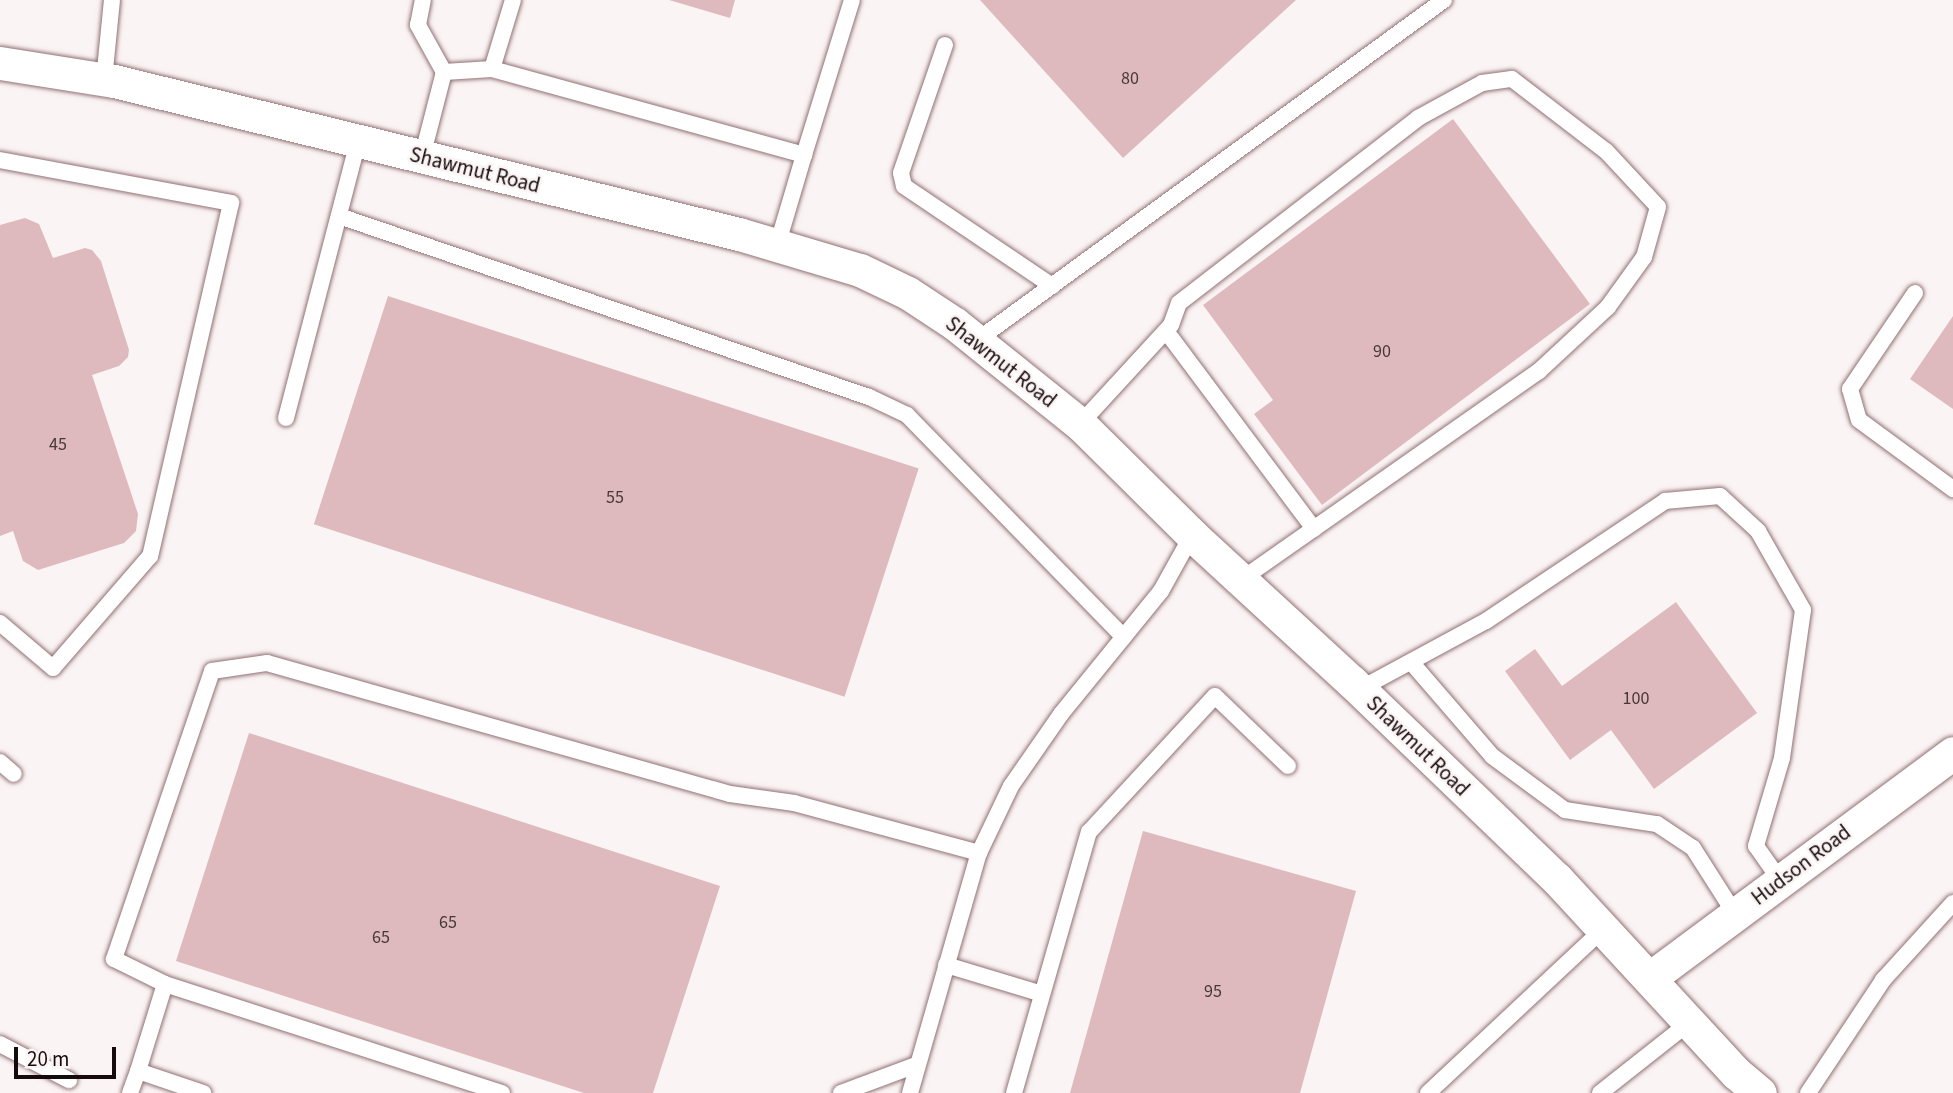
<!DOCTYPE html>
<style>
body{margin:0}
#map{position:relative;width:1953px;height:1093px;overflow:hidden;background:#fbf4f4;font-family:"Source Sans 3",sans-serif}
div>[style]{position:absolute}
.building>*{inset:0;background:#debabe;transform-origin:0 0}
.roads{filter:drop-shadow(0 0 2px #917074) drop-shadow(0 0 2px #917074)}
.lane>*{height:16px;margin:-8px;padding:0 8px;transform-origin:8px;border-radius:8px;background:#fff}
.street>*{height:33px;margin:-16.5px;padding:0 16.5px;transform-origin:16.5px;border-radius:16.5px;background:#fff}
span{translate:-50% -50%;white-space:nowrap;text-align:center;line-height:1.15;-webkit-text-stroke:5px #fbf4f4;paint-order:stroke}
.number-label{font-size:18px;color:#483738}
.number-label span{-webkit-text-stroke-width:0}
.street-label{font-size:21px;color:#160b0c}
.scale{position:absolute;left:14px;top:1047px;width:102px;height:32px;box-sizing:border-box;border:4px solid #160b0c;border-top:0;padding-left:9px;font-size:21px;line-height:24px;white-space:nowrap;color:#160b0c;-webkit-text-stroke:5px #fbf4f4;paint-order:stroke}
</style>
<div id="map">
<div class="building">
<div style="clip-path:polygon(669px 0,735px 0,730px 18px)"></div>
<div style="clip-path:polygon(980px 0,1296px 0,1123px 158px)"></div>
<div style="clip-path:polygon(1453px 119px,1590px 304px,1322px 505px,1254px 414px,1273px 400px,1203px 305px)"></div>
<div style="clip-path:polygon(25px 218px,39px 224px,53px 258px,85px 248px,92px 250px,101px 261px,129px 350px,128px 357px,119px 366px,92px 375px,138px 514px,136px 531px,124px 543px,38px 570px,23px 561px,13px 531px,0 536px,0 225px)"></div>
<div style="left:388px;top:296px;width:558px;height:240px;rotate:18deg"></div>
<div style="clip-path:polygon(1953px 316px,1953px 409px,1910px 379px)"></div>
<div style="clip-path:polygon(1676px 602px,1757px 713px,1654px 789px,1611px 730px,1570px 760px,1505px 671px,1535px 649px,1562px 686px)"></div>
<div style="clip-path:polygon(249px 733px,720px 886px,653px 1093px,584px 1093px,176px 961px)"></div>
<div style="clip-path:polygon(1143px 831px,1356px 891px,1300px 1093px,1070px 1093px)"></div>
</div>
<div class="roads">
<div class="lane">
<div style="left:945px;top:45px;width:135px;rotate:109deg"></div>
<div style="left:901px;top:173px;width:13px;rotate:77deg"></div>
<div style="left:904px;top:186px;width:179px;rotate:34deg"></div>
<div style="left:492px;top:69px;width:72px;rotate:-73.1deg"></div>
<div style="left:444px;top:72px;width:48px;rotate:-3.6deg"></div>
<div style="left:492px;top:69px;width:324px;rotate:15.4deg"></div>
<div style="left:804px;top:155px;width:95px;rotate:106.5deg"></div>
<div style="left:104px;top:80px;width:80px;rotate:-84.3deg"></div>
<div style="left:804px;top:155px;width:162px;rotate:-72.8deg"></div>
<div style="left:422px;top:157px;width:88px;rotate:-75.5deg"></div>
<div style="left:444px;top:72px;width:54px;rotate:-119deg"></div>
<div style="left:418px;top:25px;width:25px;rotate:-79deg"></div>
<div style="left:0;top:160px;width:235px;rotate:10.5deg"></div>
<div style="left:231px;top:203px;width:362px;rotate:102.9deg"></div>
<div style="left:150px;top:556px;width:148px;rotate:130.9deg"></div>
<div style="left:53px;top:668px;width:70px;rotate:-139.7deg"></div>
<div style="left:339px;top:216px;width:560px;rotate:18.86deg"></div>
<div style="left:869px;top:397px;width:42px;rotate:25.3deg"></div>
<div style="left:907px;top:415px;width:310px;rotate:45.7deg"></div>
<div style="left:1915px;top:293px;width:116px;rotate:124.1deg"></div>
<div style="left:1850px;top:389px;width:32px;rotate:74deg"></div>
<div style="left:1859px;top:420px;width:117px;rotate:36.3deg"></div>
<div style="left:1166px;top:331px;width:247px;rotate:53.2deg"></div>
<div style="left:976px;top:341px;width:579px;rotate:-36.08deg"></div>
<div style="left:286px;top:418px;width:286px;rotate:-75.4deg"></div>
<div style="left:1080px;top:424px;width:134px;rotate:-47.4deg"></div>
<div style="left:1171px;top:325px;width:23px;rotate:-70deg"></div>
<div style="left:1179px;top:303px;width:302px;rotate:-37.7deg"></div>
<div style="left:1418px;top:118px;width:73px;rotate:-28.7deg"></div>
<div style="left:1482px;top:83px;width:30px;rotate:-8deg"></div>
<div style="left:1512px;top:79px;width:118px;rotate:37.5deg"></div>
<div style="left:1606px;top:151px;width:76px;rotate:47.1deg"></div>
<div style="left:1658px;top:207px;width:52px;rotate:105.6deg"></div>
<div style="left:1644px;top:257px;width:62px;rotate:125.8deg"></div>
<div style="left:1608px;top:307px;width:94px;rotate:137.2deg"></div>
<div style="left:1539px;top:371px;width:365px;rotate:145deg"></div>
<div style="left:1411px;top:662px;width:124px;rotate:49.2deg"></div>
<div style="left:1492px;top:756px;width:91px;rotate:36.5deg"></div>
<div style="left:1565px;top:810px;width:93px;rotate:8.7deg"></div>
<div style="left:1657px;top:824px;width:43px;rotate:33.7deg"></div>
<div style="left:1693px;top:848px;width:78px;rotate:57.5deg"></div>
<div style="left:1360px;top:689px;width:143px;rotate:-28.4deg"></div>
<div style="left:1486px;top:621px;width:216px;rotate:-33.8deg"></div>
<div style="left:1665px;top:501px;width:55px;rotate:-5.2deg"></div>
<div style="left:1720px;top:496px;width:52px;rotate:42.6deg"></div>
<div style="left:1758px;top:531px;width:91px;rotate:60.3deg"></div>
<div style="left:1803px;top:610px;width:149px;rotate:98.1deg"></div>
<div style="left:1782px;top:758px;width:92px;rotate:106.5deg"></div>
<div style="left:1756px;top:846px;width:42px;rotate:54.8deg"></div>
<div style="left:0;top:762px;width:18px;rotate:41deg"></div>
<div style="left:946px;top:965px;width:100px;rotate:16.8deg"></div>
<div style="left:0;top:1044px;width:78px;rotate:27.6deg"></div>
<div style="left:138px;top:1071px;width:91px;rotate:-72.8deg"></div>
<div style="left:130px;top:1093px;width:23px;rotate:-70deg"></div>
<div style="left:138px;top:1071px;width:69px;rotate:18.7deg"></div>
<div style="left:502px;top:1093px;width:354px;rotate:-162.1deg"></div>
<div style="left:165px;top:984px;width:57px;rotate:-153.9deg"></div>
<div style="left:114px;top:959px;width:304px;rotate:-71.2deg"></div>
<div style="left:212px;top:671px;width:56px;rotate:-8.3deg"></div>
<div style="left:267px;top:663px;width:481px;rotate:15.8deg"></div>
<div style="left:730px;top:794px;width:65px;rotate:8deg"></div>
<div style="left:794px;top:803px;width:192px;rotate:15.1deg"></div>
<div style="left:841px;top:1093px;width:80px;rotate:-20.5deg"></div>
<div style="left:910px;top:1093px;width:250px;rotate:-74deg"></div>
<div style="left:979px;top:853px;width:74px;rotate:-64.5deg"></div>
<div style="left:1011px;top:786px;width:88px;rotate:-55.2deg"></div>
<div style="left:1061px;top:714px;width:159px;rotate:-50.9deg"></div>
<div style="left:1161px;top:591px;width:64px;rotate:-61deg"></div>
<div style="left:1014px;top:1093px;width:272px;rotate:-74deg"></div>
<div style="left:1089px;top:832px;width:185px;rotate:-47.2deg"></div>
<div style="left:1215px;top:696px;width:101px;rotate:43.8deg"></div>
<div style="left:1428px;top:1093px;width:240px;rotate:-43.1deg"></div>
<div style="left:1600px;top:1093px;width:115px;rotate:-38.3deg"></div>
<div style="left:1808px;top:1093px;width:136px;rotate:-56.4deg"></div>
<div style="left:1883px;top:980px;width:104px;rotate:-47.7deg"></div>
</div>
<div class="street">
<div style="left:0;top:63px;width:115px;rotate:9deg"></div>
<div style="left:114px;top:81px;width:643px;rotate:13.76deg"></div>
<div style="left:739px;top:234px;width:126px;rotate:16.6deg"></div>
<div style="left:860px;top:270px;width:53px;rotate:25.6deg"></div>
<div style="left:908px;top:293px;width:56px;rotate:33.4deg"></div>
<div style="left:955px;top:324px;width:160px;rotate:38.7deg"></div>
<div style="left:1080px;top:424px;width:158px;rotate:44.7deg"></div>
<div style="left:1192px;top:535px;width:217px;rotate:42.6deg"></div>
<div style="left:1352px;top:682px;width:283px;rotate:43.9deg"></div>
<div style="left:1556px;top:878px;width:265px;rotate:47.3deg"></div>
<div style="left:1736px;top:1073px;width:31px;rotate:40deg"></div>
<div style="left:1650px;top:978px;width:377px;rotate:-36.6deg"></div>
</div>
</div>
<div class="number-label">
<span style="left:1130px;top:79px">80</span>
<span style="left:1382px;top:352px">90</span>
<span style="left:58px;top:445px">45</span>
<span style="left:615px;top:498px">55</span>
<span style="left:1636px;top:699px">100</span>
<span style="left:448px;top:923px">65</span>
<span style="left:381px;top:938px">65</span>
<span style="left:1213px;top:992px">95</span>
</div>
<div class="street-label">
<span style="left:475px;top:170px;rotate:14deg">Shawmut Road</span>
<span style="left:1001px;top:362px;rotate:38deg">Shawmut Road</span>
<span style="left:1418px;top:746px;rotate:44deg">Shawmut Road</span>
<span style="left:1801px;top:865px;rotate:-37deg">Hudson Road</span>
</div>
<div class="scale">20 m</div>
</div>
